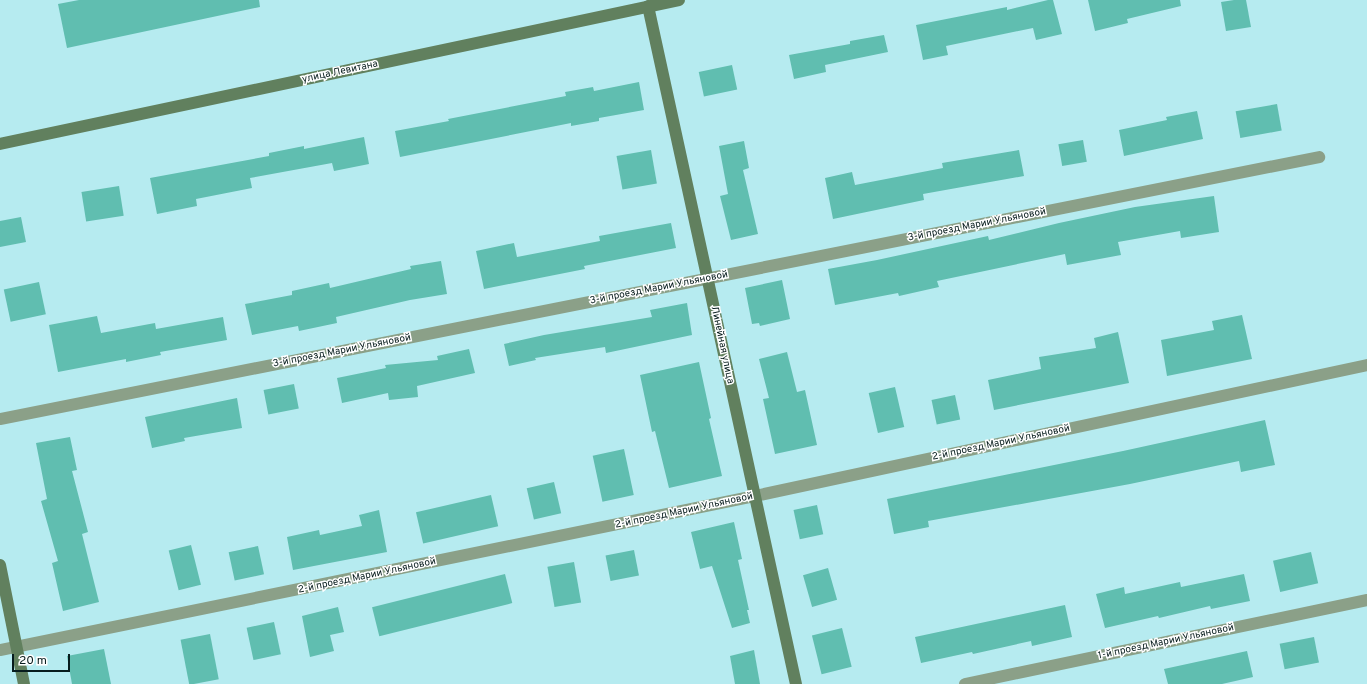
<!DOCTYPE html>
<meta charset="utf-8">
<style>
body{margin:0}
#map{position:relative;width:1367px;height:684px;overflow:hidden;background:#b6ebf0;font-family:Overpass,sans-serif}
div>[style]{position:absolute}
.building>*{inset:0;background:#60beb0;transform-origin:0 0}
.street>*{height:12px;margin:-6px;padding:0 6px;transform-origin:6px;border-radius:6px;background:#8ba088}
.secondary>*{height:12px;margin:-6px;padding:0 6px;transform-origin:6px;border-radius:6px;background:#61805e}
span{translate:-50% -50%;white-space:nowrap;text-align:center;line-height:1.15;-webkit-text-stroke:3px #fff;paint-order:stroke}
.street-label{font-size:10px;color:#071c1d}
.scale{position:absolute;left:12px;top:654px;width:58px;height:18px;box-sizing:border-box;border:2px solid #071c1d;border-top:0;padding-left:5px;font-size:12px;line-height:14px;white-space:nowrap;color:#071c1d;-webkit-text-stroke:3px #fff;paint-order:stroke}
</style>
<div id="map">
<div class="building">
<div style="clip-path:polygon(79px 0,259px 0,260px 7px,67px 48px,58px 4px)"></div>
<div style="clip-path:polygon(1048px 0,1053px 0,1062px 34px,1036px 40px,1033px 28px,946px 46px,948px 55px,923px 60px,916px 25px,1007px 7px,1007px 10px)"></div>
<div style="clip-path:polygon(1088px 0,1180px 0,1181px 6px,1127px 19px,1128px 23px,1095px 31px)"></div>
<div style="clip-path:polygon(1234px 0,1246px 0,1251px 27px,1226px 31px,1221px 2px)"></div>
<div style="clip-path:polygon(884px 35px,888px 52px,825px 65px,826px 72px,794px 79px,789px 55px,850px 44px,850px 41px)"></div>
<div style="left:732px;top:65px;width:25px;height:34px;rotate:78deg"></div>
<div style="clip-path:polygon(639px 82px,644px 110px,599px 118px,599px 121px,571px 126px,571px 123px,400px 157px,395px 131px,449px 121px,448px 119px,566px 96px,565px 92px,593px 87px,594px 91px)"></div>
<div style="left:1277px;top:104px;width:27px;height:42px;rotate:80deg"></div>
<div style="clip-path:polygon(1197px 111px,1203px 139px,1124px 156px,1119px 130px,1167px 120px,1166px 117px)"></div>
<div style="clip-path:polygon(364px 137px,369px 164px,334px 171px,332px 163px,250px 178px,252px 188px,196px 199px,197px 206px,157px 214px,150px 178px,269px 156px,269px 153px,304px 146px,304px 149px)"></div>
<div style="left:1083px;top:140px;width:22px;height:25px;rotate:80deg"></div>
<div style="clip-path:polygon(744px 141px,749px 168px,743px 170px,758px 234px,731px 240px,720px 196px,728px 194px,719px 146px)"></div>
<div style="left:651px;top:150px;width:34px;height:35px;rotate:80deg"></div>
<div style="clip-path:polygon(1019px 150px,1024px 176px,923px 194px,924px 200px,833px 219px,825px 178px,852px 172px,855px 185px,943px 168px,942px 163px)"></div>
<div style="left:119px;top:186px;width:30px;height:38px;rotate:81deg"></div>
<div style="clip-path:polygon(1214px 196px,1219px 232px,1181px 238px,1180px 231px,1118px 242px,1121px 255px,1067px 265px,1065px 254px,937px 281px,939px 287px,899px 296px,898px 293px,835px 305px,828px 269px,877px 260px,988px 236px,989px 240px,1059px 223px,1135px 207px)"></div>
<div style="clip-path:polygon(21px 217px,26px 242px,0 247px,0 221px)"></div>
<div style="clip-path:polygon(671px 223px,676px 248px,584px 266px,585px 269px,484px 289px,476px 251px,514px 243px,517px 257px,600px 241px,599px 236px)"></div>
<div style="clip-path:polygon(441px 261px,447px 294px,410px 300px,336px 317px,337px 323px,299px 331px,298px 326px,252px 335px,245px 304px,292px 295px,292px 291px,329px 283px,330px 288px,411px 269px,410px 266px)"></div>
<div style="clip-path:polygon(782px 280px,790px 319px,760px 326px,759px 323px,752px 324px,745px 288px)"></div>
<div style="left:39px;top:282px;width:33px;height:36px;rotate:78deg"></div>
<div style="clip-path:polygon(687px 303px,692px 335px,606px 353px,605px 347px,535px 358px,536px 360px,509px 366px,504px 344px,544px 335px,652px 317px,650px 310px)"></div>
<div style="clip-path:polygon(1242px 315px,1252px 359px,1167px 376px,1161px 340px,1214px 330px,1212px 321px)"></div>
<div style="clip-path:polygon(97px 316px,101px 333px,155px 323px,156px 329px,223px 317px,227px 340px,160px 352px,161px 355px,126px 362px,126px 359px,58px 372px,49px 325px)"></div>
<div style="clip-path:polygon(1118px 332px,1129px 383px,994px 410px,988px 380px,1041px 369px,1039px 357px,1096px 348px,1094px 338px)"></div>
<div style="clip-path:polygon(469px 349px,475px 373px,417px 386px,418px 397px,389px 400px,388px 393px,342px 403px,337px 378px,386px 368px,385px 365px,438px 360px,437px 356px)"></div>
<div style="clip-path:polygon(787px 352px,797px 392px,805px 390px,817px 445px,775px 454px,763px 399px,769px 398px,759px 359px)"></div>
<div style="clip-path:polygon(699px 362px,711px 418px,709px 419px,722px 476px,669px 488px,655px 431px,652px 432px,640px 375px)"></div>
<div style="left:294px;top:384px;width:25px;height:31px;rotate:79deg"></div>
<div style="left:895px;top:387px;width:41px;height:27px;rotate:77deg"></div>
<div style="left:955px;top:395px;width:25px;height:24px;rotate:78deg"></div>
<div style="clip-path:polygon(237px 398px,242px 428px,184px 438px,185px 441px,152px 448px,145px 417px)"></div>
<div style="clip-path:polygon(1265px 420px,1275px 465px,1241px 472px,1239px 461px,1130px 484px,928px 521px,929px 527px,894px 534px,887px 499px,1123px 451px)"></div>
<div style="clip-path:polygon(70px 437px,77px 470px,72px 471px,88px 532px,82px 534px,99px 602px,63px 611px,52px 563px,58px 561px,41px 501px,47px 499px,36px 443px)"></div>
<div style="left:624px;top:449px;width:47px;height:32px;rotate:78deg"></div>
<div style="left:554px;top:482px;width:32px;height:28px;rotate:77deg"></div>
<div style="left:491px;top:495px;width:32px;height:77px;rotate:77deg"></div>
<div style="left:817px;top:505px;width:30px;height:24px;rotate:78deg"></div>
<div style="clip-path:polygon(379px 510px,387px 552px,293px 570px,287px 537px,319px 530px,320px 535px,362px 526px,359px 515px)"></div>
<div style="clip-path:polygon(734px 522px,742px 559px,738px 560px,749px 610px,747px 610px,750px 623px,732px 628px,712px 566px,700px 569px,691px 532px)"></div>
<div style="left:191px;top:545px;width:41px;height:23px;rotate:76deg"></div>
<div style="left:258px;top:546px;width:29px;height:30px;rotate:78deg"></div>
<div style="left:634px;top:550px;width:26px;height:29px;rotate:79deg"></div>
<div style="left:1311px;top:552px;width:32px;height:39px;rotate:77deg"></div>
<div style="left:574px;top:562px;width:41px;height:27px;rotate:80deg"></div>
<div style="left:828px;top:568px;width:33px;height:26px;rotate:74deg"></div>
<div style="left:505px;top:574px;width:30px;height:137px;rotate:76deg"></div>
<div style="clip-path:polygon(1244px 574px,1250px 601px,1211px 609px,1210px 606px,1159px 618px,1158px 616px,1105px 628px,1096px 594px,1124px 587px,1125px 594px,1180px 582px,1181px 587px)"></div>
<div style="clip-path:polygon(1065px 605px,1072px 637px,1032px 646px,1031px 641px,973px 654px,972px 652px,921px 663px,915px 637px)"></div>
<div style="clip-path:polygon(338px 607px,344px 632px,330px 635px,334px 651px,310px 657px,302px 616px)"></div>
<div style="left:274px;top:622px;width:33px;height:28px;rotate:78deg"></div>
<div style="left:842px;top:628px;width:40px;height:31px;rotate:76deg"></div>
<div style="left:210px;top:634px;width:46px;height:30px;rotate:79deg"></div>
<div style="left:1314px;top:637px;width:26px;height:35px;rotate:79deg"></div>
<div style="clip-path:polygon(104px 649px,111px 684px,72px 684px,67px 656px)"></div>
<div style="clip-path:polygon(754px 650px,760px 684px,735px 684px,730px 656px)"></div>
<div style="clip-path:polygon(1247px 651px,1253px 677px,1222px 684px,1168px 684px,1164px 669px)"></div>
</div>
<div class="street">
<div style="left:0;top:419px;width:1345px;rotate:-11.23deg"></div>
<div style="left:0;top:650px;width:771px;rotate:-11.53deg"></div>
<div style="left:755px;top:496px;width:626px;rotate:-12.08deg"></div>
<div style="left:965px;top:684px;width:411px;rotate:-11.8deg"></div>
</div>
<div class="secondary">
<div style="left:648px;top:6px;width:694px;rotate:77.69deg"></div>
<div style="left:0;top:144px;width:694px;rotate:-11.97deg"></div>
<div style="left:0;top:565px;width:121px;rotate:78.6deg"></div>
</div>
<div class="street-label">
<span style="left:340px;top:72px;rotate:-12deg">улица Левитана</span>
<span style="left:977px;top:225px;rotate:-11deg">3-й проезд Марии Ульяновой</span>
<span style="left:659px;top:288px;rotate:-11deg">3-й проезд Марии Ульяновой</span>
<span style="left:722px;top:345px;rotate:78deg">Линейная улица</span>
<span style="left:342px;top:351px;rotate:-11deg">3-й проезд Марии Ульяновой</span>
<span style="left:1001px;top:443px;rotate:-12deg">2-й проезд Марии Ульяновой</span>
<span style="left:684px;top:511px;rotate:-12deg">2-й проезд Марии Ульяновой</span>
<span style="left:367px;top:576px;rotate:-12deg">2-й проезд Марии Ульяновой</span>
<span style="left:1166px;top:642px;rotate:-12deg">1-й проезд Марии Ульяновой</span>
</div>
<div class="scale">20 m</div>
</div>
